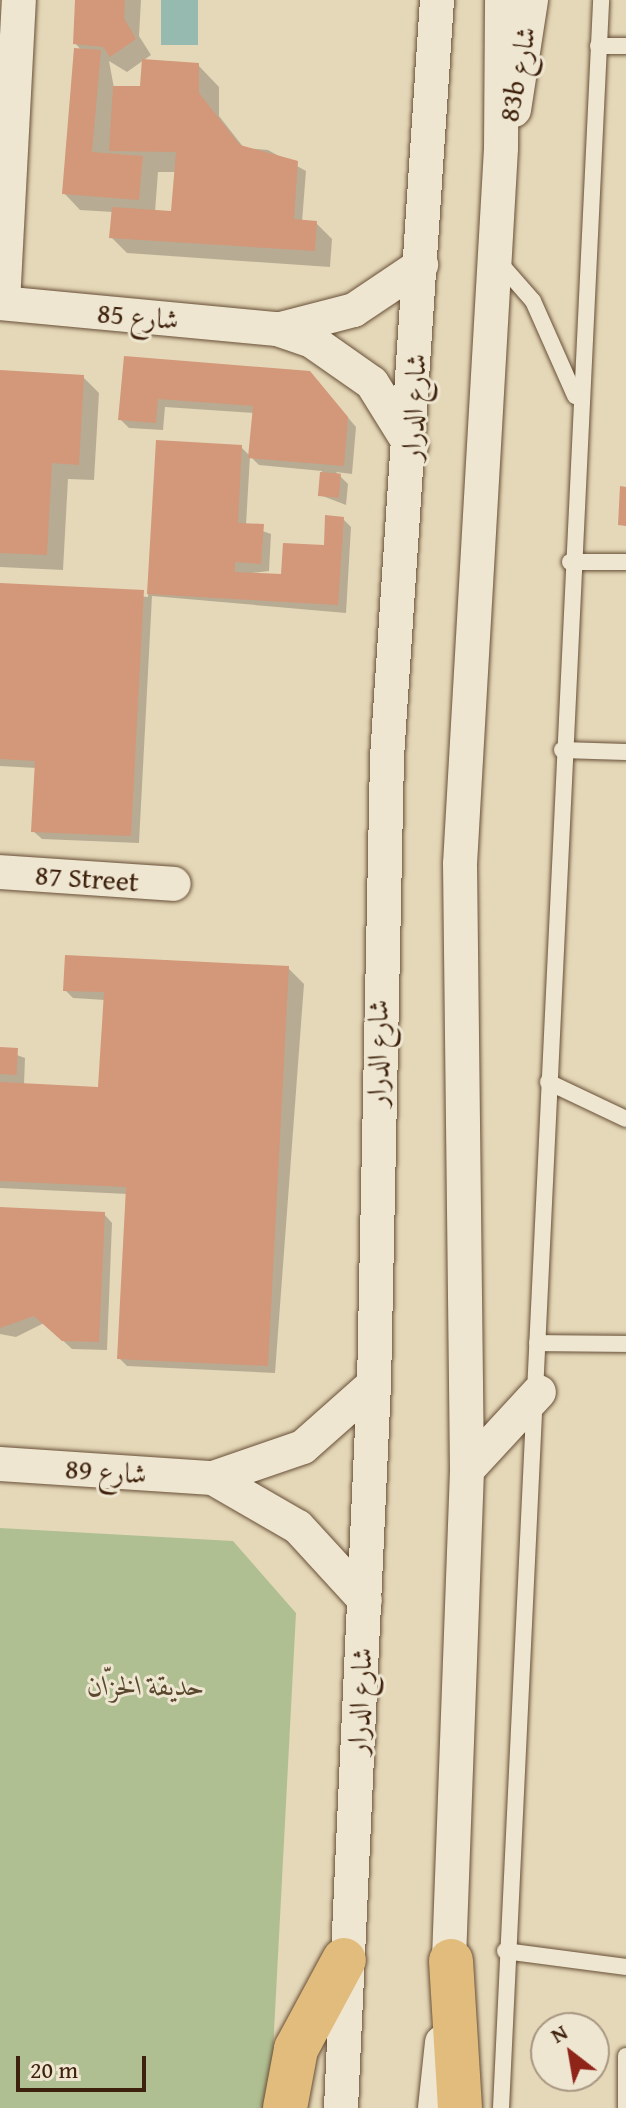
<!DOCTYPE html>
<meta charset="utf-8">
<style>
body{margin:0}
#map{position:relative;width:626px;height:2108px;overflow:hidden;background:#e5d8b8;font-family:"Gentium Book Plus",Amiri,serif}
div>[style]{position:absolute}
.green>*{inset:0;background:#b0bf92}
.water>*{inset:0;background:#96b9b0;transform-origin:0 0}
.shadow>*{inset:0;background:#0003}
.building>*{inset:0;background:#d3977a;transform-origin:0 0}
.roads{filter:drop-shadow(0 0 2px #684f37) drop-shadow(0 0 2px #684f37)}
.lane>*{height:16px;margin:-8px;padding:0 8px;transform-origin:8px;border-radius:8px;background:#eee6d1}
.street>*{height:34px;margin:-17px;padding:0 17px;transform-origin:17px;border-radius:17px;background:#eee6d1}
.primary>*{height:44px;margin:-22px;padding:0 22px;transform-origin:22px;border-radius:22px;background:#e2bc7c}
span{translate:-50% -50%;white-space:nowrap;text-align:center;line-height:1.15;-webkit-text-stroke:6px #eee6d1;paint-order:stroke}
.street-label{font-size:28px;color:#3e210c}
.park-label{font-size:28px;color:#5a482e;font-style:italic}
.north{position:absolute;left:530px;top:2012px;width:80px;height:80px;box-sizing:border-box;background:#eee6d1;border:2px solid #a89782;border-radius:50%;rotate:329deg;font-size:22px;font-weight:700;line-height:32px;text-align:center;color:#3e210c}
.north::after{content:'';display:block;margin:auto;width:28px;height:36px;background:#8f2418;clip-path:polygon(50% 0,100% 100%,50% 72%,0 100%)}
.scale{position:absolute;left:16px;top:2056px;width:130px;height:36px;box-sizing:border-box;border:4px solid #3e210c;border-top:0;padding-left:10px;font-size:24px;line-height:28px;white-space:nowrap;color:#3e210c;-webkit-text-stroke:6px #eee6d1;paint-order:stroke}
</style>
<div id="map">
<div class="green">
<div style="clip-path:polygon(0 1528px,233px 1541px,296px 1613px,270px 2108px,0 2108px)"></div>
</div>
<div class="water">
<div style="left:161px;top:0;width:37px;height:45px"></div>
</div>
<div class="shadow">
<div style="clip-path:polygon(evenodd,77px 0,141px 0,139px 36px,151px 55px,127px 72px,109px 61px,114px 88px,142px 88px,198px 65px,219px 87px,219px 116px,244px 148px,268px 150px,306px 171px,302px 222px,316px 223px,332px 239px,330px 267px,127px 253px,111px 237px,113px 212px,80px 210px,64px 193px,82px 51px,75px 43px,77px 0,158px 172px,177px 172px,173px 213px,155px 212px,158px 172px)"></div>
<div style="clip-path:polygon(126px 359px,318px 382px,356px 427px,352px 474px,336px 472px,348px 484px,346px 505px,320px 495px,322px 471px,259px 465px,250px 456px,246px 525px,271px 534px,269px 571px,243px 574px,283px 576px,326px 547px,343px 519px,351px 527px,346px 613px,152px 596px,139px 843px,42px 839px,33px 831px,36px 768px,0 766px,0 585px,148px 597px,158px 442px,241px 447px,250px 456px,254px 413px,165px 407px,163px 430px,129px 428px,120px 419px)"></div>
<div style="clip-path:polygon(0 372px,83px 377px,99px 393px,94px 480px,68px 479px,63px 570px,0 567px)"></div>
<div style="clip-path:polygon(288px 968px,304px 984px,275px 1373px,127px 1366px,119px 1358px,128px 1194px,0 1188px,0 1049px,25px 1058px,24px 1085px,100px 1089px,105px 1000px,73px 998px,65px 990px)"></div>
<div style="clip-path:polygon(0 1209px,104px 1214px,112px 1223px,107px 1350px,72px 1349px,44px 1323px,16px 1337px,0 1334px)"></div>
</div>
<div class="building">
<div style="clip-path:polygon(75px 0,125px 0,124px 18px,136px 39px,110px 57px,103px 47px,73px 44px)"></div>
<div style="clip-path:polygon(74px 48px,101px 50px,92px 152px,143px 156px,139px 200px,62px 194px)"></div>
<div style="clip-path:polygon(142px 59px,199px 63px,199px 93px,240px 145px,298px 161px,294px 219px,317px 221px,315px 251px,109px 238px,112px 207px,171px 211px,176px 152px,109px 151px,113px 86px,140px 86px)"></div>
<div style="clip-path:polygon(124px 356px,310px 371px,348px 417px,344px 466px,248px 458px,253px 406px,158px 399px,156px 423px,118px 420px)"></div>
<div style="clip-path:polygon(0 370px,84px 375px,79px 465px,52px 463px,47px 555px,0 553px)"></div>
<div style="clip-path:polygon(156px 440px,242px 445px,238px 523px,264px 524px,261px 564px,235px 562px,235px 572px,281px 574px,283px 543px,324px 545px,325px 515px,344px 517px,338px 605px,147px 594px)"></div>
<div style="left:320px;top:472px;width:21px;height:24px;rotate:5deg"></div>
<div style="clip-path:polygon(620px 486px,626px 487px,626px 526px,618px 525px)"></div>
<div style="clip-path:polygon(0 583px,144px 590px,131px 836px,31px 832px,35px 761px,0 759px)"></div>
<div style="clip-path:polygon(65px 955px,289px 966px,268px 1366px,117px 1359px,126px 1187px,0 1181px,0 1082px,98px 1087px,104px 992px,63px 991px)"></div>
<div style="left:0;top:1047px;width:18px;height:27px;rotate:3deg"></div>
<div style="clip-path:polygon(0 1207px,105px 1212px,99px 1342px,62px 1341px,34px 1316px,0 1328px)"></div>
</div>
<div class="roads">
<div class="lane">
<div style="left:598px;top:46px;width:28px"></div>
<div style="left:498px;top:261px;width:53px;rotate:48.8deg"></div>
<div style="left:533px;top:301px;width:104px;rotate:66.1deg"></div>
<div style="left:570px;top:562px;width:56px"></div>
<div style="left:562px;top:750px;width:64px;rotate:1.8deg"></div>
<div style="left:548px;top:1082px;width:86px;rotate:25.4deg"></div>
<div style="left:537px;top:1343px;width:89px;rotate:0.6deg"></div>
<div style="left:505px;top:1951px;width:122px;rotate:7.5deg"></div>
<div style="left:501px;top:2108px;width:2110px;rotate:-87.28deg"></div>
<div style="left:626px;top:2108px;width:52px;rotate:-90deg"></div>
</div>
<div class="street">
<div style="left:514px;top:110px;width:111px;rotate:-81.2deg"></div>
<div style="left:0;top:303px;width:278px;rotate:5.4deg"></div>
<div style="left:277px;top:329px;width:37px;rotate:19deg"></div>
<div style="left:312px;top:341px;width:73px;rotate:35deg"></div>
<div style="left:372px;top:383px;width:74px;rotate:58.2deg"></div>
<div style="left:3px;top:303px;width:303px;rotate:-87deg"></div>
<div style="left:281px;top:329px;width:75px;rotate:-14.6deg"></div>
<div style="left:354px;top:310px;width:81px;rotate:-33.9deg"></div>
<div style="left:0;top:872px;width:174px;rotate:3.9deg"></div>
<div style="left:0;top:1464px;width:213px;rotate:3.8deg"></div>
<div style="left:213px;top:1478px;width:95px;rotate:-19deg"></div>
<div style="left:303px;top:1447px;width:95px;rotate:-41.6deg"></div>
<div style="left:467px;top:1470px;width:106px;rotate:-47.3deg"></div>
<div style="left:213px;top:1478px;width:98px;rotate:30deg"></div>
<div style="left:298px;top:1527px;width:99px;rotate:47.5deg"></div>
<div style="left:448px;top:1986px;width:516px;rotate:-87.89deg"></div>
<div style="left:467px;top:1470px;width:606px;rotate:-90.66deg"></div>
<div style="left:460px;top:864px;width:717px;rotate:-86.72deg"></div>
<div style="left:501px;top:148px;width:148px;rotate:-89.6deg"></div>
<div style="left:341px;top:2108px;width:725px;rotate:-87.39deg"></div>
<div style="left:374px;top:1384px;width:627px;rotate:-88.81deg"></div>
<div style="left:387px;top:757px;width:759px;rotate:-86.22deg"></div>
<div style="left:435px;top:2108px;width:66px;rotate:-83.9deg"></div>
</div>
<div class="primary">
<div style="left:451px;top:1961px;width:147px;rotate:86.5deg"></div>
<div style="left:285px;top:2108px;width:60px;rotate:-79.4deg"></div>
<div style="left:296px;top:2049px;width:101px;rotate:-61.7deg"></div>
</div>
</div>
<div class="street-label">
<span style="left:517px;top:74px;rotate:-79deg">83b شارع</span>
<span style="left:138px;top:316px;rotate:5deg">شارع 85</span>
<span style="left:413px;top:407px;rotate:-87deg">شارع الدرار</span>
<span style="left:87px;top:878px;rotate:4deg">87 Street</span>
<span style="left:377px;top:1053px;rotate:-89deg">شارع الدرار</span>
<span style="left:106px;top:1471px;rotate:4deg">شارع 89</span>
<span style="left:359px;top:1701px;rotate:-87deg">شارع الدرار</span>
</div>
<div class="park-label">
<span style="left:146px;top:1685px">حديقة الخزّان</span>
</div>
<div class="north">N</div>
<div class="scale">20 m</div>
</div>
